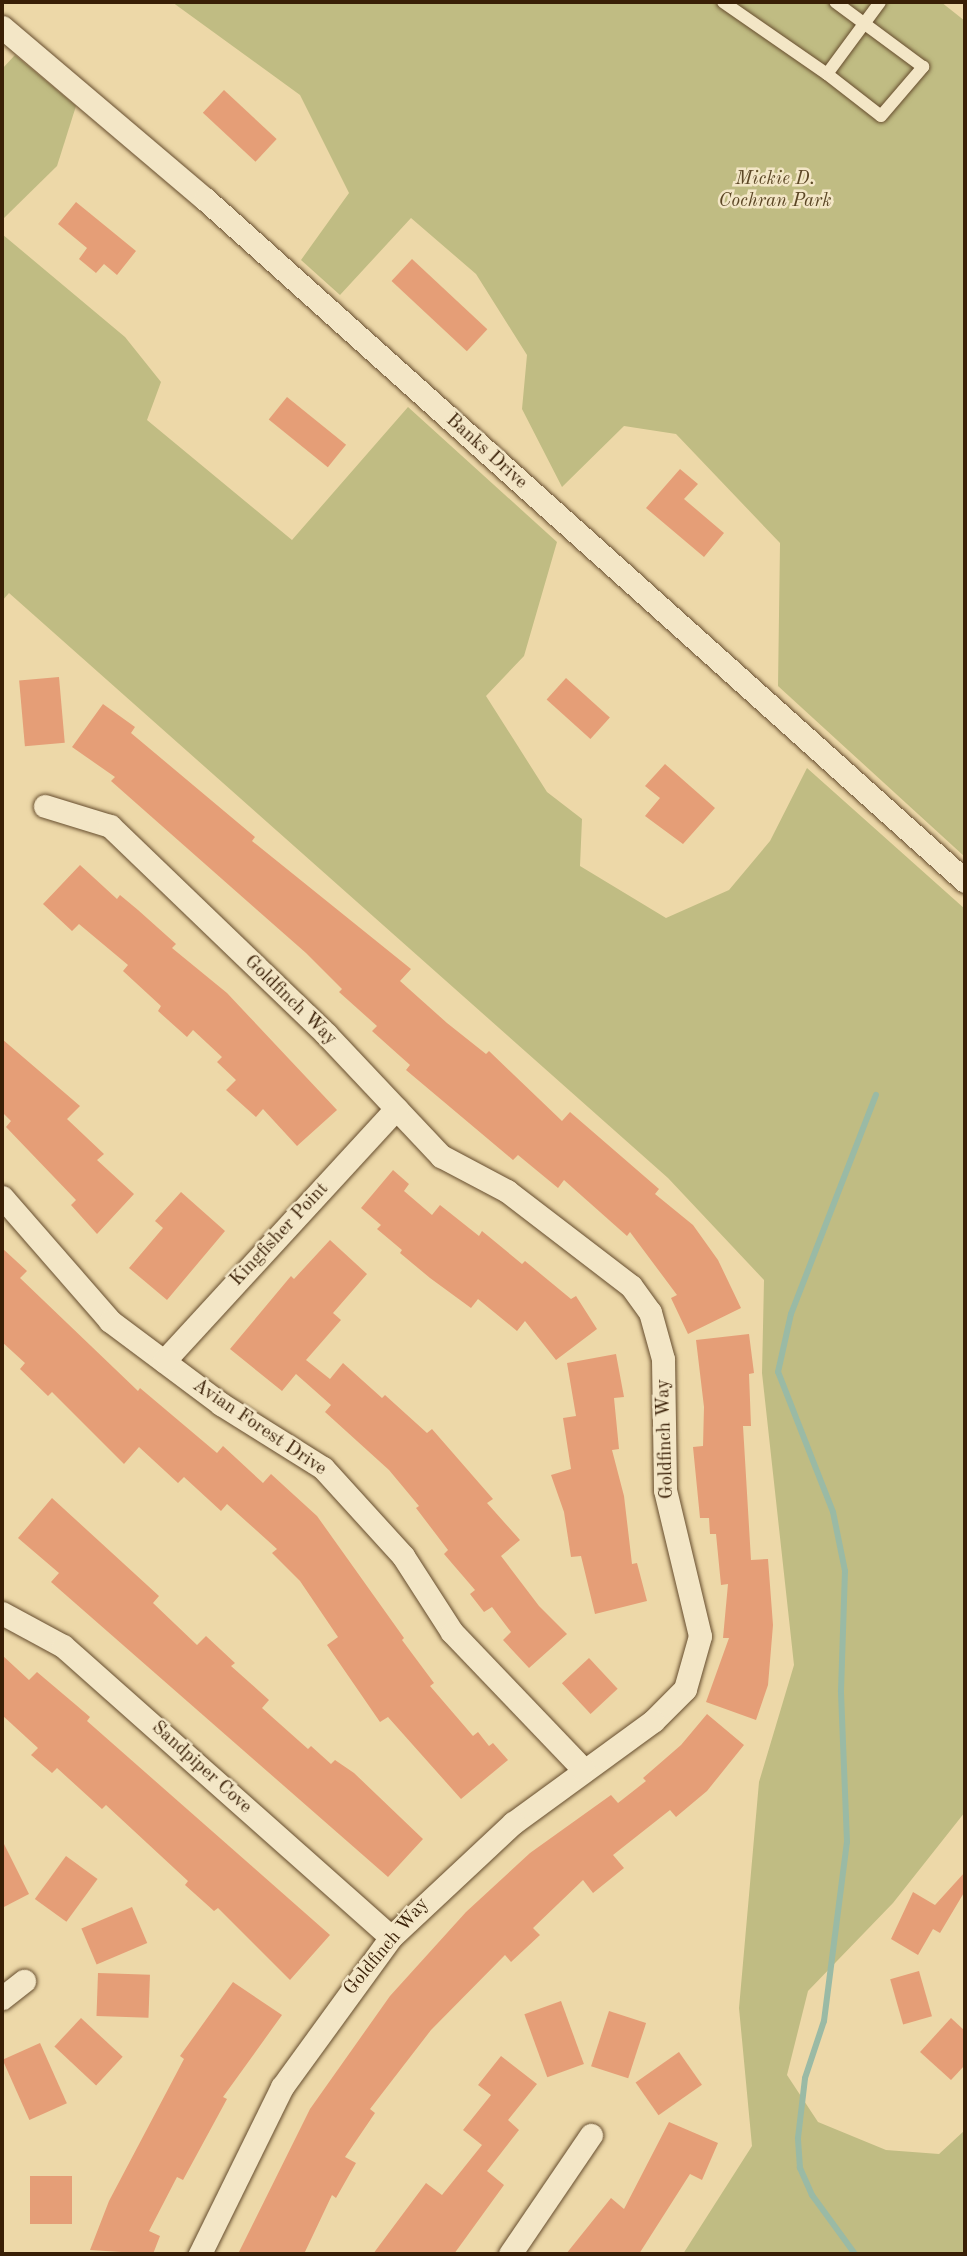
<!DOCTYPE html>
<style>
body{margin:0}
#map{position:relative;width:967px;height:2256px;overflow:hidden;background:#edd8a8;font-family:"Old Standard TT",serif}
div>[style]{position:absolute}
.green>*{inset:0;background:#c0bc83}
.stream>*{height:6px;margin:-3px;padding:0 3px;transform-origin:3px;border-radius:3px;background:#9abaa5}
.building>*{inset:0;background:#e59e77;transform-origin:0 0}
.roads{filter:drop-shadow(0 0 2px #664d2e) drop-shadow(0 0 2px #664d2e)}
.service>*{height:12px;margin:-6px;padding:0 6px;transform-origin:6px;border-radius:6px;background:#f3e6c6}
.minor>*{height:23px;margin:-11.5px;padding:0 11.5px;transform-origin:11.5px;border-radius:11.5px;background:#f3e6c6}
span{translate:-50% -50%;white-space:nowrap;text-align:center;line-height:1.15;-webkit-text-stroke:5px #f3e6c6;paint-order:stroke}
.park-label{font-size:19px;color:#5b4625;font-style:italic}
.street-label{font-size:19px;color:#391f06}
.frame{position:absolute;inset:0;border:4px solid #391f06;pointer-events:none}
</style>
<div id="map">
<div class="green">
<div style="clip-path:polygon(172px 2px,941px 2px,965px 21px,965px 857px,778px 686px,780px 543px,676px 434px,624px 426px,562px 487px,522px 409px,527px 355px,476px 274px,411px 218px,340px 295px,301px 260px,349px 193px,300px 95px)"></div>
<div style="clip-path:polygon(15px 55px,76px 106px,57px 166px,2px 220px,2px 69px)"></div>
<div style="clip-path:polygon(2px 234px,125px 337px,161px 382px,147px 420px,292px 540px,408px 407px,557px 542px,524px 656px,486px 696px,547px 792px,582px 819px,580px 866px,666px 918px,729px 890px,770px 841px,807px 768px,965px 909px,965px 1812px,893px 1903px,808px 1991px,787px 2075px,818px 2122px,886px 2150px,939px 2154px,965px 2130px,965px 2254px,683px 2254px,752px 2146px,739px 2008px,759px 1782px,794px 1665px,762px 1373px,764px 1280px,668px 1178px,9px 593px,2px 601px)"></div>
</div>
<div class="stream">
<div style="left:855px;top:2254px;width:73px;rotate:-126.1deg"></div>
<div style="left:812px;top:2195px;width:30px;rotate:-114deg"></div>
<div style="left:800px;top:2168px;width:30px;rotate:-94deg"></div>
<div style="left:798px;top:2138px;width:60px;rotate:-83.3deg"></div>
<div style="left:805px;top:2078px;width:60px;rotate:-71.6deg"></div>
<div style="left:824px;top:2021px;width:180px;rotate:-82.7deg"></div>
<div style="left:847px;top:1842px;width:151px;rotate:-92.3deg"></div>
<div style="left:841px;top:1691px;width:120px;rotate:-88.1deg"></div>
<div style="left:845px;top:1571px;width:60px;rotate:-101.5deg"></div>
<div style="left:833px;top:1512px;width:150px;rotate:-111.4deg"></div>
<div style="left:778px;top:1372px;width:59px;rotate:-77.4deg"></div>
<div style="left:791px;top:1314px;width:235px;rotate:-68.8deg"></div>
</div>
<div class="building">
<div style="left:224px;top:90px;width:72px;height:31px;rotate:43deg"></div>
<div style="clip-path:polygon(76px 202px,136px 251px,117px 275px,104px 264px,96px 273px,79px 259px,87px 248px,58px 224px)"></div>
<div style="left:412px;top:259px;width:103px;height:30px;rotate:43deg"></div>
<div style="left:287px;top:397px;width:76px;height:29px;rotate:39deg"></div>
<div style="clip-path:polygon(680px 469px,698px 484px,684px 499px,724px 533px,704px 557px,646px 508px)"></div>
<div style="left:59px;top:677px;width:66px;height:40px;rotate:85deg"></div>
<div style="left:566px;top:678px;width:59px;height:29px;rotate:42deg"></div>
<div style="clip-path:polygon(103px 704px,135px 727px,131px 733px,255px 837px,252px 841px,411px 969px,400px 981px,447px 1023px,486px 1054px,489px 1051px,562px 1121px,570px 1112px,659px 1189px,655px 1194px,693px 1225px,718px 1260px,741px 1308px,688px 1334px,671px 1298px,677px 1295px,630px 1232px,627px 1236px,564px 1180px,558px 1188px,518px 1155px,513px 1160px,406px 1070px,410px 1065px,372px 1031px,377px 1026px,339px 992px,342px 989px,306px 953px,111px 781px,115px 777px,72px 747px)"></div>
<div style="clip-path:polygon(665px 764px,715px 808px,683px 844px,645px 816px,660px 798px,645px 786px)"></div>
<div style="clip-path:polygon(80px 865px,117px 899px,120px 895px,138px 910px,176px 944px,172px 948px,227px 993px,337px 1110px,297px 1146px,263px 1109px,256px 1117px,226px 1090px,236px 1080px,217px 1062px,222px 1057px,193px 1030px,187px 1037px,158px 1011px,161px 1006px,123px 971px,128px 965px,79px 924px,72px 931px,43px 904px)"></div>
<div style="clip-path:polygon(2px 1039px,80px 1106px,67px 1119px,104px 1154px,97px 1160px,134px 1194px,97px 1234px,71px 1205px,76px 1200px,6px 1127px,11px 1121px,2px 1112px)"></div>
<div style="clip-path:polygon(393px 1170px,409px 1184px,404px 1191px,432px 1215px,440px 1205px,479px 1236px,482px 1231px,522px 1264px,525px 1261px,571px 1299px,576px 1296px,597px 1329px,556px 1360px,525px 1321px,517px 1331px,478px 1299px,471px 1308px,430px 1278px,400px 1253px,402px 1250px,377px 1229px,381px 1225px,361px 1208px)"></div>
<div style="clip-path:polygon(181px 1192px,225px 1231px,167px 1300px,129px 1268px,163px 1228px,155px 1221px)"></div>
<div style="clip-path:polygon(330px 1240px,367px 1274px,333px 1313px,341px 1320px,306px 1360px,330px 1379px,343px 1363px,382px 1398px,385px 1395px,427px 1433px,432px 1429px,493px 1499px,487px 1503px,520px 1540px,501px 1556px,539px 1606px,567px 1634px,529px 1668px,503px 1640px,511px 1632px,492px 1607px,484px 1612px,470px 1594px,475px 1590px,444px 1554px,448px 1550px,416px 1508px,419px 1506px,389px 1470px,325px 1412px,331px 1405px,296px 1374px,282px 1391px,230px 1349px,291px 1276px,294px 1279px)"></div>
<div style="clip-path:polygon(2px 1248px,27px 1271px,20px 1278px,138px 1391px,140px 1388px,217px 1453px,223px 1446px,263px 1483px,271px 1474px,317px 1516px,404px 1638px,402px 1640px,434px 1683px,430px 1686px,473px 1736px,478px 1732px,489px 1746px,493px 1743px,508px 1760px,461px 1799px,388px 1717px,380px 1722px,327px 1645px,338px 1637px,300px 1581px,272px 1553px,277px 1549px,227px 1504px,221px 1511px,184px 1477px,178px 1483px,139px 1447px,124px 1464px,52px 1392px,48px 1396px,20px 1369px,25px 1363px,2px 1342px)"></div>
<div style="clip-path:polygon(749px 1334px,754px 1373px,749px 1374px,751px 1426px,743px 1426px,751px 1560px,768px 1559px,773px 1625px,768px 1685px,756px 1720px,706px 1702px,729px 1638px,723px 1638px,728px 1584px,721px 1585px,716px 1534px,710px 1534px,709px 1518px,700px 1518px,693px 1447px,703px 1446px,704px 1407px,696px 1340px)"></div>
<div style="clip-path:polygon(616px 1354px,624px 1397px,614px 1398px,619px 1449px,612px 1450px,624px 1496px,632px 1564px,637px 1563px,647px 1601px,595px 1614px,581px 1556px,571px 1557px,564px 1512px,551px 1475px,571px 1469px,563px 1418px,576px 1416px,567px 1363px)"></div>
<div style="clip-path:polygon(52px 1498px,159px 1596px,153px 1603px,197px 1645px,206px 1636px,235px 1663px,231px 1666px,269px 1700px,262px 1708px,308px 1749px,311px 1746px,331px 1764px,335px 1760px,354px 1773px,423px 1839px,388px 1877px,51px 1582px,59px 1573px,18px 1538px)"></div>
<div style="clip-path:polygon(2px 1655px,29px 1680px,37px 1672px,76px 1705px,90px 1717px,87px 1721px,330px 1935px,290px 1980px,218px 1908px,214px 1911px,185px 1885px,188px 1881px,106px 1805px,102px 1809px,57px 1768px,52px 1773px,31px 1755px,38px 1748px,2px 1715px)"></div>
<div style="left:589px;top:1658px;width:42px;height:37px;rotate:47deg"></div>
<div style="clip-path:polygon(707px 1714px,744px 1745px,707px 1791px,676px 1817px,670px 1810px,613px 1855px,624px 1868px,593px 1893px,583px 1880px,533px 1928px,540px 1935px,511px 1962px,505px 1955px,431px 2030px,370px 2109px,375px 2113px,345px 2157px,356px 2163px,336px 2198px,332px 2195px,304px 2254px,238px 2254px,310px 2109px,390px 1996px,466px 1912px,530px 1853px,611px 1795px,618px 1803px,646px 1781px,643px 1778px,681px 1745px)"></div>
<div style="clip-path:polygon(2px 1840px,29px 1894px,2px 1908px)"></div>
<div style="left:66px;top:1856px;width:39px;height:53px;rotate:36deg"></div>
<div style="clip-path:polygon(965px 1872px,965px 1891px,940px 1933px,933px 1929px,918px 1955px,891px 1939px,913px 1892px,935px 1905px)"></div>
<div style="left:132px;top:1907px;width:39px;height:55px;rotate:67deg"></div>
<div style="left:919px;top:1971px;width:47px;height:30px;rotate:74deg"></div>
<div style="left:98px;top:1973px;width:52px;height:43px;rotate:2deg"></div>
<div style="clip-path:polygon(233px 1982px,282px 2015px,223px 2097px,227px 2099px,183px 2180px,177px 2177px,149px 2231px,160px 2236px,153px 2254px,90px 2250px,109px 2201px,184px 2059px,180px 2056px)"></div>
<div style="left:561px;top:2001px;width:67px;height:39px;rotate:70deg"></div>
<div style="left:609px;top:2011px;width:39px;height:58px;rotate:18deg"></div>
<div style="left:81px;top:2018px;width:57px;height:39px;rotate:43deg"></div>
<div style="clip-path:polygon(951px 2018px,965px 2031px,965px 2065px,951px 2080px,920px 2052px)"></div>
<div style="left:40px;top:2043px;width:66px;height:41px;rotate:66deg"></div>
<div style="left:679px;top:2052px;width:40px;height:53px;rotate:55deg"></div>
<div style="clip-path:polygon(501px 2056px,537px 2084px,508px 2120px,519px 2130px,487px 2171px,504px 2185px,454px 2254px,373px 2254px,426px 2183px,442px 2195px,482px 2145px,463px 2130px,491px 2095px,478px 2085px)"></div>
<div style="clip-path:polygon(669px 2122px,718px 2143px,702px 2180px,690px 2174px,639px 2254px,566px 2254px,611px 2198px,624px 2209px)"></div>
<div style="left:30px;top:2176px;width:42px;height:48px"></div>
</div>
<div class="roads">
<div class="service">
<div style="left:723px;top:2px;width:126px;rotate:34.7deg"></div>
<div style="left:827px;top:74px;width:89px;rotate:-53.6deg"></div>
<div style="left:827px;top:74px;width:68px;rotate:37.9deg"></div>
<div style="left:881px;top:116px;width:65px;rotate:-49.4deg"></div>
<div style="left:923px;top:67px;width:109px;rotate:-143.5deg"></div>
</div>
<div class="minor">
<div style="left:2px;top:27px;width:266px;rotate:40.3deg"></div>
<div style="left:205px;top:199px;width:1021px;rotate:41.9deg"></div>
<div style="left:45px;top:806px;width:68px;rotate:17.1deg"></div>
<div style="left:110px;top:826px;width:300px;rotate:43.9deg"></div>
<div style="left:326px;top:1034px;width:168px;rotate:46.7deg"></div>
<div style="left:441px;top:1156px;width:75px;rotate:27.9deg"></div>
<div style="left:507px;top:1191px;width:156px;rotate:37.5deg"></div>
<div style="left:631px;top:1286px;width:32px;rotate:54deg"></div>
<div style="left:650px;top:1312px;width:49px;rotate:74.5deg"></div>
<div style="left:663px;top:1359px;width:131px;rotate:89.1deg"></div>
<div style="left:665px;top:1490px;width:150px;rotate:76.5deg"></div>
<div style="left:700px;top:1636px;width:55px;rotate:105.8deg"></div>
<div style="left:685px;top:1689px;width:45px;rotate:135deg"></div>
<div style="left:653px;top:1721px;width:173px;rotate:143.9deg"></div>
<div style="left:513px;top:1823px;width:167px;rotate:136.9deg"></div>
<div style="left:391px;top:1937px;width:185px;rotate:126deg"></div>
<div style="left:282px;top:2087px;width:186px;rotate:116.2deg"></div>
<div style="left:2px;top:1197px;width:164px;rotate:48.9deg"></div>
<div style="left:110px;top:1321px;width:139px;rotate:36.8deg"></div>
<div style="left:221px;top:1404px;width:120px;rotate:32.1deg"></div>
<div style="left:323px;top:1468px;width:119px;rotate:47.7deg"></div>
<div style="left:403px;top:1556px;width:90px;rotate:57.2deg"></div>
<div style="left:452px;top:1632px;width:190px;rotate:46.3deg"></div>
<div style="left:164px;top:1361px;width:343px;rotate:-47.4deg"></div>
<div style="left:2px;top:1613px;width:69px;rotate:28.4deg"></div>
<div style="left:63px;top:1646px;width:438px;rotate:41.6deg"></div>
<div style="left:2px;top:1998px;width:28px;rotate:-38deg"></div>
<div style="left:510px;top:2254px;width:144px;rotate:-55.8deg"></div>
</div>
</div>
<div class="park-label">
<span style="left:775px;top:191px">Mickie D.<br>Cochran Park</span>
</div>
<div class="street-label">
<span style="left:486px;top:452px;rotate:42deg">Banks Drive</span>
<span style="left:290px;top:1001px;rotate:44deg">Goldfinch Way</span>
<span style="left:280px;top:1235px;rotate:-47deg">Kingfisher Point</span>
<span style="left:259px;top:1428px;rotate:34deg">Avian Forest Drive</span>
<span style="left:666px;top:1439px;rotate:-92deg">Goldfinch Way</span>
<span style="left:201px;top:1768px;rotate:42deg">Sandpiper Cove</span>
<span style="left:387px;top:1947px;rotate:-50deg">Goldfinch Way</span>
</div>
<div class="frame"></div>
</div>
